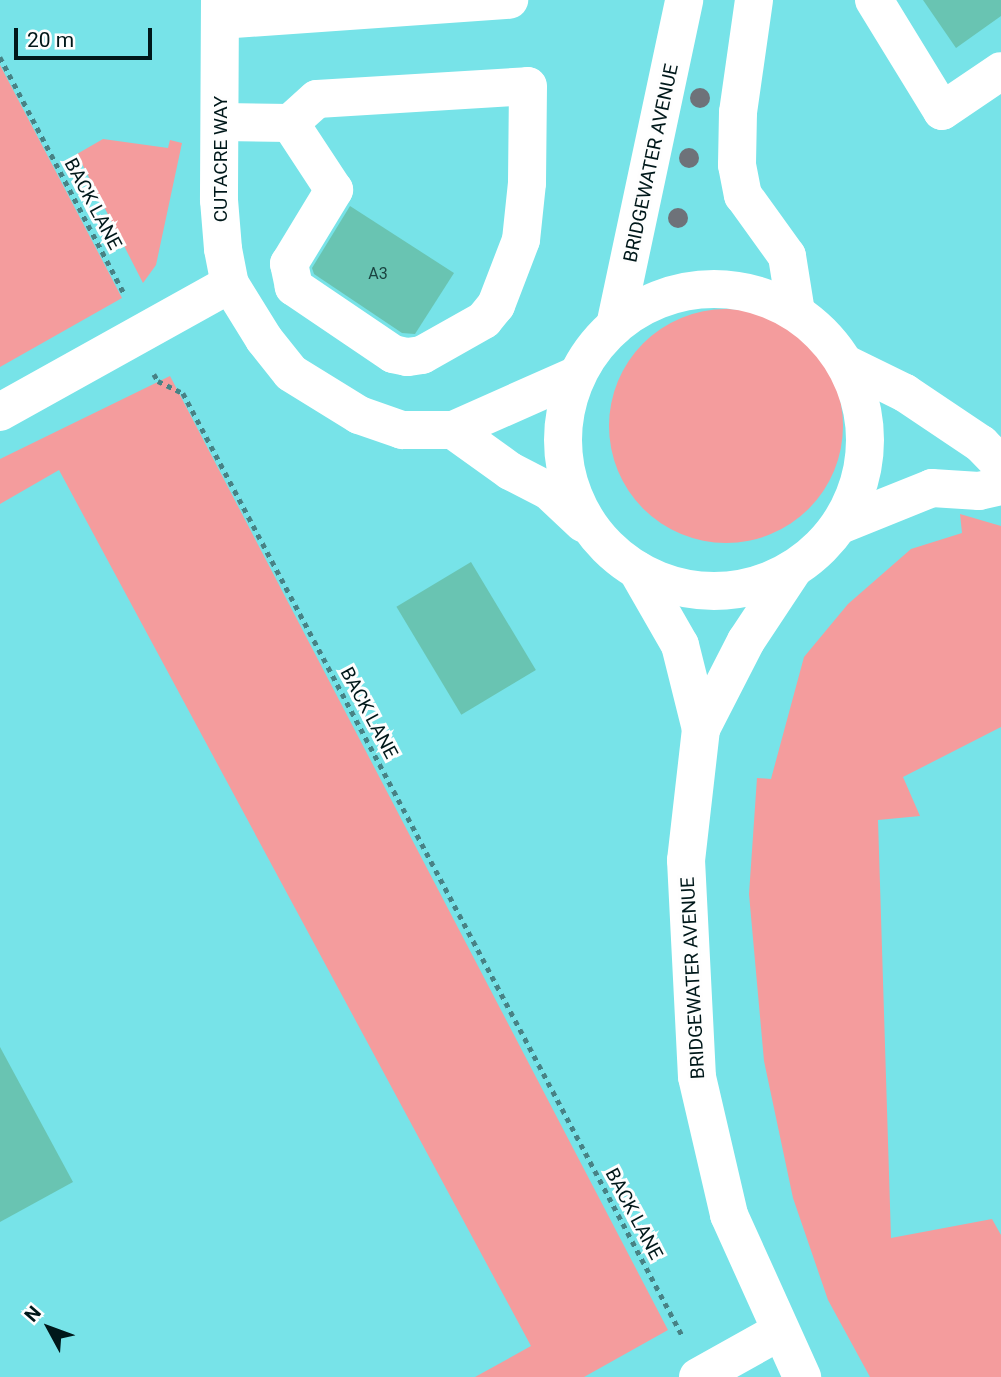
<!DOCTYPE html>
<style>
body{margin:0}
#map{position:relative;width:1001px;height:1377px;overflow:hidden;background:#90f0f4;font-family:Roboto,sans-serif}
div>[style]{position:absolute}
.built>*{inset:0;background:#77e3e8;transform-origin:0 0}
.green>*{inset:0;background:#f49c9d}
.round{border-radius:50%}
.building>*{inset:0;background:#69c4b2;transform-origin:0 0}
.path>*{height:4.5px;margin-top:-2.25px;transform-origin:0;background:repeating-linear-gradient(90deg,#478285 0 5px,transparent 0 10px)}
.minor>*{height:38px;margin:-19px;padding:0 19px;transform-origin:19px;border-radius:19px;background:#fff}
.minor>.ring{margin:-19px;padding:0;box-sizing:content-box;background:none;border:38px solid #fff;border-radius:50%}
.trees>*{width:20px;height:20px;margin:-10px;border-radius:50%;background:#6e7279}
span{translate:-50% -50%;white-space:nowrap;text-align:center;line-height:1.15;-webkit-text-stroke:6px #fefefe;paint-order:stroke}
.number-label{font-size:16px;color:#1a4340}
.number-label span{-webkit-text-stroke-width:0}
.street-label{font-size:19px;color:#00181a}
.north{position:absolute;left:14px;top:1293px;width:70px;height:70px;-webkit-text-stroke:5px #fefefe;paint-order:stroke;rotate:311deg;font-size:19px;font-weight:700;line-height:28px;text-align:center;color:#00181a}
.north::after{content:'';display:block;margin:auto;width:24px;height:32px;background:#00181a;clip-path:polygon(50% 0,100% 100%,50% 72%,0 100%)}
.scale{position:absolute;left:14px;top:28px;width:138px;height:32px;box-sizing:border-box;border:4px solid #00181a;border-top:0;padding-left:9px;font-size:21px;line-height:24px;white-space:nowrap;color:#00181a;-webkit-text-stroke:5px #fefefe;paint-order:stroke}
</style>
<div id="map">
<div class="built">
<div style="left:0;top:0;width:1001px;height:1377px"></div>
</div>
<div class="green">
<div style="clip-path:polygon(0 65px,122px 298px,0 367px)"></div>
<div style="clip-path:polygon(103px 139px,168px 148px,170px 140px,182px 143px,156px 265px,143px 283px,77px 154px)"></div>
<div class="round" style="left:609px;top:309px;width:234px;height:234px"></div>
<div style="clip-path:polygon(170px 376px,668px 1330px,584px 1377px,475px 1377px,531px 1346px,59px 470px,0 504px,0 459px)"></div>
<div style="clip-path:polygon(960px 514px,1001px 526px,1001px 727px,903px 777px,920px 816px,878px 820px,891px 1238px,992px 1219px,1001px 1235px,1001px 1377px,870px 1377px,828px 1300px,793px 1198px,764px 1061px,749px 894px,757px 778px,771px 779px,804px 657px,848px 604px,911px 549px,962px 533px)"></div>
</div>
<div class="building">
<div style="clip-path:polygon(923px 0,1001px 0,1001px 16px,956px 48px)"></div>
<div style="clip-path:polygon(350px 206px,454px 273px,415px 334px,402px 333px,314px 274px,312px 268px)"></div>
<div style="left:471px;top:562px;width:126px;height:87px;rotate:59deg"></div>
<div style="clip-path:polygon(0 1047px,73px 1182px,0 1222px)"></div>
</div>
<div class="path">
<div style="left:0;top:57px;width:269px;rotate:62.3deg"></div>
<div style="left:154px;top:374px;width:8px;rotate:60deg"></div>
<div style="left:158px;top:381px;width:28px;rotate:26deg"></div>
<div style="left:183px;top:393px;width:1068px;rotate:62.09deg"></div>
</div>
<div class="minor">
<div style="left:220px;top:0;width:200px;rotate:90.3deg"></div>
<div style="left:219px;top:200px;width:49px;rotate:85.3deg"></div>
<div style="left:223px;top:249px;width:36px;rotate:79deg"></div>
<div style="left:230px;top:284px;width:65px;rotate:58.3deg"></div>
<div style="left:264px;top:339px;width:43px;rotate:51.5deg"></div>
<div style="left:291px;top:373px;width:80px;rotate:31.7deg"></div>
<div style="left:359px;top:415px;width:46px;rotate:19.2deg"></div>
<div style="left:402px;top:430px;width:51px"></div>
<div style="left:453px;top:430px;width:133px;rotate:-23.9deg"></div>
<div style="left:754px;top:0;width:113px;rotate:98.1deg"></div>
<div style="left:738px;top:112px;width:53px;rotate:91.1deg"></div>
<div style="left:737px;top:165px;width:31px;rotate:79deg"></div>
<div style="left:743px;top:195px;width:75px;rotate:54.2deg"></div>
<div style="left:787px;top:256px;width:57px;rotate:80.9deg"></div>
<div style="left:874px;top:0;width:130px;rotate:58.5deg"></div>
<div style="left:942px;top:111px;width:71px;rotate:-34.1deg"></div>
<div style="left:220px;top:20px;width:290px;rotate:-4deg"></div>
<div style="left:222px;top:122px;width:68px;rotate:0.8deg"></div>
<div style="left:290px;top:123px;width:36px;rotate:-42deg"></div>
<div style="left:317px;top:99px;width:211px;rotate:-3.5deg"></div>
<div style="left:528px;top:86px;width:97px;rotate:90.6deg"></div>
<div style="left:527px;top:183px;width:57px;rotate:96deg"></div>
<div style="left:521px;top:240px;width:70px;rotate:111deg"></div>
<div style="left:496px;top:305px;width:19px;rotate:129deg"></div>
<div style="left:484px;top:320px;width:71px;rotate:150.6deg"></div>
<div style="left:422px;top:355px;width:15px;rotate:172deg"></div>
<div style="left:407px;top:357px;width:14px;rotate:-168deg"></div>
<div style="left:393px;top:354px;width:120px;rotate:-145.9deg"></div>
<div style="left:294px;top:287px;width:24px;rotate:-102deg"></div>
<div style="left:289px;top:264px;width:87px;rotate:-58.7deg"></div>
<div style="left:334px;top:190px;width:80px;rotate:-123.3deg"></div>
<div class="ring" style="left:563px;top:289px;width:264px;height:264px"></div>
<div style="left:615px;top:326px;width:333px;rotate:-78deg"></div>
<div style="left:846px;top:364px;width:66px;rotate:26.2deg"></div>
<div style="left:905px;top:393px;width:92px;rotate:33.9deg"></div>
<div style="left:981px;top:444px;width:29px;rotate:46deg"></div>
<div style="left:0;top:412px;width:263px;rotate:-29.1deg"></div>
<div style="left:453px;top:430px;width:70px;rotate:35.7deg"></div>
<div style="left:510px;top:471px;width:44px;rotate:27.1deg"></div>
<div style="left:549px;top:491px;width:47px;rotate:43.3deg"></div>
<div style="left:840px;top:525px;width:99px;rotate:-21.9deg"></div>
<div style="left:932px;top:488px;width:47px;rotate:3.7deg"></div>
<div style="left:979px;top:491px;width:23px;rotate:-13deg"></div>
<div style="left:637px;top:570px;width:86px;rotate:60.2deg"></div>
<div style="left:680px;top:645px;width:87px;rotate:76deg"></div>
<div style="left:793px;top:570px;width:85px;rotate:123.5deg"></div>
<div style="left:746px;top:641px;width:99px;rotate:117.1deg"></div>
<div style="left:701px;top:729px;width:132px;rotate:96.5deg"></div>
<div style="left:686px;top:860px;width:217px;rotate:87.1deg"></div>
<div style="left:697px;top:1077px;width:142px;rotate:76.9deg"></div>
<div style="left:729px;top:1215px;width:178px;rotate:65.7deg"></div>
<div style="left:698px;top:1377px;width:93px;rotate:-29.1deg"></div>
</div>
<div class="trees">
<div style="left:700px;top:98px"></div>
<div style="left:689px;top:158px"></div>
<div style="left:678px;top:218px"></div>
</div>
<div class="number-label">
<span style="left:378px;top:274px">A3</span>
</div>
<div class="street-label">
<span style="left:221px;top:159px;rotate:-90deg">CUTACRE WAY</span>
<span style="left:651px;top:163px;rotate:-78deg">BRIDGEWATER AVENUE</span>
<span style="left:93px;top:204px;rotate:62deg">BACK LANE</span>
<span style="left:369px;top:713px;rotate:62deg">BACK LANE</span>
<span style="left:693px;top:978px;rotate:-93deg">BRIDGEWATER AVENUE</span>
<span style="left:634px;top:1214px;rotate:62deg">BACK LANE</span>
</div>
<div class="north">N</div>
<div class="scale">20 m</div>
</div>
